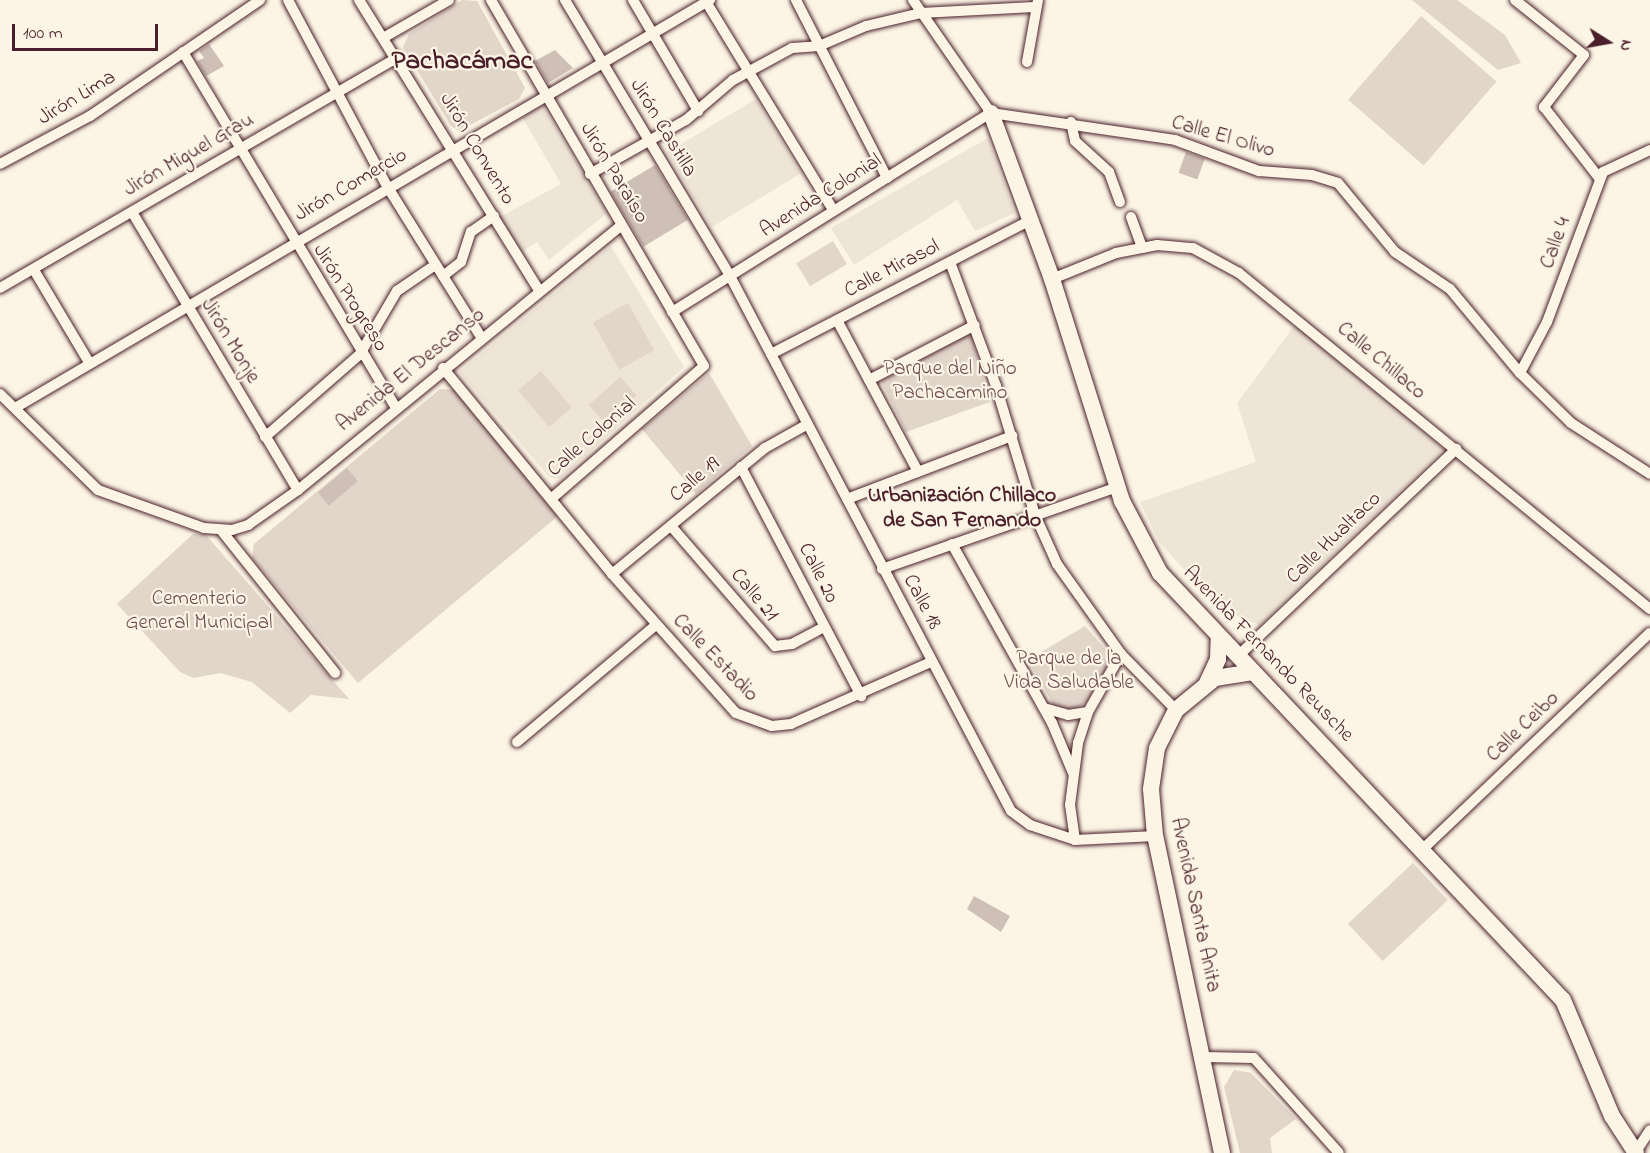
<!DOCTYPE html>
<meta charset="utf-8">
<style>
body{margin:0}
#map{position:relative;width:1650px;height:1153px;overflow:hidden;background:#fcf5e5;font-family:"Indie Flower",sans-serif}
div>[style]{position:absolute}
.built>*{inset:0;background:#eee5d7;transform-origin:0 0}
.green>*{inset:0;background:#e2d5ca;transform-origin:0 0}
.building>*{inset:0;background:#cfc0b7;transform-origin:0 0}
.roads{filter:drop-shadow(0 0 2px #4a1f2b) drop-shadow(0 0 2px #4a1f2b)}
.street>*{height:10px;margin:-5px;padding:0 5px;transform-origin:5px;border-radius:5px;background:#fcf5e5}
.secondary>*{height:16px;margin:-8px;padding:0 8px;transform-origin:8px;border-radius:8px;background:#fcf5e5}
span{translate:-50% -50%;white-space:nowrap;text-align:center;line-height:1.15;-webkit-text-stroke:4.5px #fcf5e5;paint-order:stroke}
.street-label{font-size:21px;color:#4a1f2b}
.park-label{font-size:21px;color:#704c53}
.neighbourhood-label{font-size:22px;color:#4a1f2b;font-weight:700}
.district-label{font-size:27px;color:#4a1f2b;font-weight:700}
.north{position:absolute;left:1578px;top:12px;width:60px;height:60px;-webkit-text-stroke:4px #fcf5e5;paint-order:stroke;rotate:101deg;font-size:16px;font-weight:700;line-height:24px;text-align:center;color:#4a1f2b}
.north::after{content:'';display:block;margin:auto;width:21px;height:27px;background:#4a1f2b;clip-path:polygon(50% 0,100% 100%,50% 72%,0 100%)}
.scale{position:absolute;left:12px;top:24px;width:146px;height:27px;box-sizing:border-box;border:3px solid #4a1f2b;border-top:0;padding-left:8px;font-size:18px;line-height:21px;white-space:nowrap;color:#4a1f2b;-webkit-text-stroke:4px #fcf5e5;paint-order:stroke}
</style>
<div id="map">
<div class="built">
<div style="left:756px;top:99px;width:87px;height:104px;rotate:59deg"></div>
<div style="clip-path:polygon(541px 103px,607px 213px,549px 260px,537px 242px,520px 253px,498px 218px,561px 184px,521px 115px)"></div>
<div style="clip-path:polygon(988px 138px,1015px 213px,975px 231px,957px 200px,854px 265px,831px 228px)"></div>
<div style="clip-path:polygon(611px 246px,684px 367px,560px 479px,550px 478px,459px 372px)"></div>
<div style="clip-path:polygon(1295px 325px,1444px 449px,1260px 625px,1221px 610px,1159px 542px,1140px 502px,1256px 462px,1237px 403px)"></div>
</div>
<div class="green">
<div style="clip-path:polygon(462px 0,477px 1px,525px 88px,519px 99px,459px 131px,451px 126px,403px 47px,409px 34px)"></div>
<div style="clip-path:polygon(1412px 0,1457px 0,1505px 35px,1521px 63px,1498px 70px)"></div>
<div style="left:1421px;top:16px;width:100px;height:111px;rotate:41deg"></div>
<div style="left:833px;top:241px;width:27px;height:43px;rotate:59deg"></div>
<div style="left:628px;top:303px;width:54px;height:40px;rotate:61deg"></div>
<div style="clip-path:polygon(967px 335px,972px 337px,990px 402px,906px 432px,881px 381px)"></div>
<div style="left:541px;top:371px;width:48px;height:30px;rotate:50deg"></div>
<div style="clip-path:polygon(709px 373px,752px 446px,696px 494px,642px 429px)"></div>
<div style="left:620px;top:377px;width:25px;height:42px;rotate:48deg"></div>
<div style="clip-path:polygon(440px 389px,454px 390px,558px 516px,358px 683px,252px 558px,254px 544px)"></div>
<div style="clip-path:polygon(193px 534px,205px 534px,349px 699px,311px 695px,290px 713px,252px 682px,220px 673px,194px 678px,180px 672px,117px 604px)"></div>
<div style="clip-path:polygon(1085px 626px,1112px 657px,1087px 702px,1070px 712px,1054px 706px,1028px 660px)"></div>
<div style="left:1413px;top:863px;width:51px;height:89px;rotate:47deg"></div>
<div style="clip-path:polygon(1234px 1070px,1251px 1073px,1296px 1119px,1270px 1138px,1272px 1153px,1240px 1153px,1224px 1087px)"></div>
</div>
<div class="building">
<div style="clip-path:polygon(209px 44px,224px 66px,206px 76px,197px 61px,204px 58px,199px 51px)"></div>
<div style="clip-path:polygon(555px 50px,573px 68px,548px 83px,535px 61px)"></div>
<div style="left:1186px;top:152px;width:20px;height:22px;rotate:20deg"></div>
<div style="left:655px;top:165px;width:64px;height:52px;rotate:59deg"></div>
<div style="left:347px;top:468px;width:17px;height:38px;rotate:50deg"></div>
<div style="clip-path:polygon(974px 896px,1010px 916px,1001px 932px,967px 909px)"></div>
</div>
<div class="roads">
<div class="street">
<div style="left:288px;top:0;width:211px;rotate:62deg"></div>
<div style="left:387px;top:186px;width:178px;rotate:58.1deg"></div>
<div style="left:359px;top:0;width:341px;rotate:58.2deg"></div>
<div style="left:491px;top:0;width:423px;rotate:59.8deg"></div>
<div style="left:704px;top:366px;width:201px;rotate:139deg"></div>
<div style="left:565px;top:0;width:322px;rotate:59.1deg"></div>
<div style="left:730px;top:276px;width:604px;rotate:62.29deg"></div>
<div style="left:1011px;top:811px;width:24px;rotate:36deg"></div>
<div style="left:1030px;top:825px;width:47px;rotate:18.4deg"></div>
<div style="left:1075px;top:840px;width:80px;rotate:-2.9deg"></div>
<div style="left:633px;top:0;width:129px;rotate:59.6deg"></div>
<div style="left:705px;top:0;width:247px;rotate:58.6deg"></div>
<div style="left:796px;top:0;width:200px;rotate:62.9deg"></div>
<div style="left:913px;top:0;width:137px;rotate:55.4deg"></div>
<div style="left:1515px;top:0;width:88px;rotate:38.6deg"></div>
<div style="left:1584px;top:55px;width:66px;rotate:127.6deg"></div>
<div style="left:1544px;top:107px;width:91px;rotate:52.1deg"></div>
<div style="left:383px;top:38px;width:76px;rotate:-29.9deg"></div>
<div style="left:183px;top:52px;width:413px;rotate:59.1deg"></div>
<div style="left:1027px;top:62px;width:63px;rotate:-79.9deg"></div>
<div style="left:991px;top:113px;width:186px;rotate:8.3deg"></div>
<div style="left:1175px;top:140px;width:90px;rotate:20.3deg"></div>
<div style="left:1259px;top:171px;width:53px;rotate:4.3deg"></div>
<div style="left:1312px;top:175px;width:27px;rotate:17deg"></div>
<div style="left:1338px;top:183px;width:89px;rotate:50.4deg"></div>
<div style="left:1395px;top:252px;width:66px;rotate:33.9deg"></div>
<div style="left:1450px;top:289px;width:109px;rotate:50.2deg"></div>
<div style="left:1520px;top:373px;width:71px;rotate:44.4deg"></div>
<div style="left:1571px;top:423px;width:94px;rotate:32.8deg"></div>
<div style="left:1071px;top:122px;width:19px;rotate:78deg"></div>
<div style="left:1075px;top:141px;width:46px;rotate:42.4deg"></div>
<div style="left:1109px;top:172px;width:32px;rotate:70deg"></div>
<div style="left:0;top:164px;width:102px;rotate:-28.1deg"></div>
<div style="left:90px;top:116px;width:206px;rotate:-34.3deg"></div>
<div style="left:590px;top:174px;width:110px;rotate:-29.4deg"></div>
<div style="left:686px;top:120px;width:62px;rotate:-40.4deg"></div>
<div style="left:733px;top:80px;width:67px;rotate:-28.5deg"></div>
<div style="left:792px;top:48px;width:27px;rotate:-4deg"></div>
<div style="left:819px;top:46px;width:51px;rotate:-23.1deg"></div>
<div style="left:866px;top:26px;width:57px;rotate:-13.3deg"></div>
<div style="left:921px;top:13px;width:113px;rotate:-3deg"></div>
<div style="left:132px;top:212px;width:324px;rotate:59.2deg"></div>
<div style="left:1131px;top:217px;width:33px;rotate:70deg"></div>
<div style="left:950px;top:262px;width:132px;rotate:69.6deg"></div>
<div style="left:996px;top:386px;width:135px;rotate:73.2deg"></div>
<div style="left:1035px;top:515px;width:54px;rotate:65.8deg"></div>
<div style="left:1057px;top:564px;width:110px;rotate:54.6deg"></div>
<div style="left:1121px;top:654px;width:78px;rotate:45.5deg"></div>
<div style="left:34px;top:270px;width:109px;rotate:59.2deg"></div>
<div style="left:443px;top:276px;width:23px;rotate:-38deg"></div>
<div style="left:461px;top:262px;width:32px;rotate:-72deg"></div>
<div style="left:471px;top:232px;width:28px;rotate:-35deg"></div>
<div style="left:1052px;top:279px;width:69px;rotate:-22.1deg"></div>
<div style="left:1116px;top:253px;width:42px;rotate:-11deg"></div>
<div style="left:1157px;top:245px;width:36px;rotate:5deg"></div>
<div style="left:1193px;top:248px;width:52px;rotate:28.5deg"></div>
<div style="left:1239px;top:273px;width:531px;rotate:39.27deg"></div>
<div style="left:0;top:288px;width:460px;rotate:-30.1deg"></div>
<div style="left:672px;top:312px;width:376px;rotate:-32deg"></div>
<div style="left:837px;top:320px;width:172px;rotate:61.9deg"></div>
<div style="left:771px;top:354px;width:292px;rotate:-27.3deg"></div>
<div style="left:443px;top:368px;width:266px;rotate:50.6deg"></div>
<div style="left:612px;top:574px;width:186px;rotate:48.3deg"></div>
<div style="left:736px;top:713px;width:38px;rotate:20deg"></div>
<div style="left:772px;top:726px;width:19px;rotate:-6deg"></div>
<div style="left:791px;top:724px;width:153px;rotate:-23.9deg"></div>
<div style="left:1520px;top:373px;width:58px;rotate:-62.1deg"></div>
<div style="left:1547px;top:322px;width:160px;rotate:-69.5deg"></div>
<div style="left:1603px;top:172px;width:52px;rotate:-25.1deg"></div>
<div style="left:869px;top:380px;width:119px;rotate:-27.4deg"></div>
<div style="left:0;top:394px;width:137px;rotate:44.4deg"></div>
<div style="left:98px;top:490px;width:113px;rotate:19.7deg"></div>
<div style="left:204px;top:528px;width:28px;rotate:4deg"></div>
<div style="left:232px;top:530px;width:17px;rotate:-17deg"></div>
<div style="left:248px;top:525px;width:61px;rotate:-35deg"></div>
<div style="left:298px;top:490px;width:417px;rotate:-39.3deg"></div>
<div style="left:15px;top:408px;width:806px;rotate:-30.42deg"></div>
<div style="left:265px;top:437px;width:126px;rotate:-41.1deg"></div>
<div style="left:360px;top:354px;width:73px;rotate:-59.6deg"></div>
<div style="left:397px;top:291px;width:46px;rotate:-34.4deg"></div>
<div style="left:741px;top:467px;width:259px;rotate:62.3deg"></div>
<div style="left:847px;top:499px;width:177px;rotate:-20.9deg"></div>
<div style="left:671px;top:526px;width:159px;rotate:49.1deg"></div>
<div style="left:775px;top:646px;width:17px;rotate:-7deg"></div>
<div style="left:792px;top:644px;width:36px;rotate:-28deg"></div>
<div style="left:221px;top:530px;width:183px;rotate:51.4deg"></div>
<div style="left:952px;top:544px;width:205px;rotate:60.8deg"></div>
<div style="left:1052px;top:723px;width:54px;rotate:67.2deg"></div>
<div style="left:882px;top:569px;width:249px;rotate:-19.2deg"></div>
<div style="left:612px;top:574px;width:198px;rotate:-39.5deg"></div>
<div style="left:765px;top:448px;width:49px;rotate:-29.2deg"></div>
<div style="left:1238px;top:656px;width:301px;rotate:-43.5deg"></div>
<div style="left:1044px;top:708px;width:25px;rotate:16deg"></div>
<div style="left:1068px;top:715px;width:20px;rotate:-9deg"></div>
<div style="left:517px;top:742px;width:182px;rotate:-40.1deg"></div>
<div style="left:1075px;top:840px;width:35px;rotate:-98deg"></div>
<div style="left:1070px;top:805px;width:63px;rotate:-82.6deg"></div>
<div style="left:1078px;top:743px;width:33px;rotate:-72deg"></div>
<div style="left:1088px;top:712px;width:67px;rotate:-60.4deg"></div>
<div style="left:1423px;top:849px;width:313px;rotate:-43.6deg"></div>
<div style="left:1204px;top:1057px;width:50px;rotate:1.1deg"></div>
<div style="left:1254px;top:1058px;width:127px;rotate:48.2deg"></div>
<div style="left:1635px;top:1153px;width:27px;rotate:-57deg"></div>
</div>
<div class="secondary">
<div style="left:991px;top:113px;width:177px;rotate:69.8deg"></div>
<div style="left:1052px;top:279px;width:233px;rotate:72.5deg"></div>
<div style="left:1122px;top:501px;width:81px;rotate:62.2deg"></div>
<div style="left:1160px;top:573px;width:587px;rotate:46.66deg"></div>
<div style="left:1563px;top:1000px;width:126px;rotate:67.1deg"></div>
<div style="left:1612px;top:1116px;width:44px;rotate:57deg"></div>
<div style="left:1207px;top:683px;width:26px;rotate:-65deg"></div>
<div style="left:1218px;top:659px;width:23px;rotate:-88deg"></div>
<div style="left:1222px;top:1153px;width:324px;rotate:-101.9deg"></div>
<div style="left:1155px;top:836px;width:47px;rotate:-94.9deg"></div>
<div style="left:1151px;top:789px;width:41px;rotate:-81.7deg"></div>
<div style="left:1157px;top:748px;width:42px;rotate:-63.4deg"></div>
<div style="left:1176px;top:710px;width:50px;rotate:-39.4deg"></div>
<div style="left:1215px;top:678px;width:38px;rotate:-9deg"></div>
</div>
</div>
<div class="street-label">
<span style="left:77px;top:98px;rotate:-31deg">Jirón Lima</span>
<span style="left:663px;top:128px;rotate:59deg">Jirón Castilla</span>
<span style="left:1223px;top:137px;rotate:16deg">Calle El Olivo</span>
<span style="left:477px;top:149px;rotate:59deg">Jirón Convento</span>
<span style="left:189px;top:155px;rotate:-30deg">Jirón Miguel Grau</span>
<span style="left:614px;top:173px;rotate:59deg">Jirón Paraíso</span>
<span style="left:351px;top:185px;rotate:-30deg">Jirón Comercio</span>
<span style="left:821px;top:196px;rotate:-32deg">Avenida Colonial</span>
<span style="left:1556px;top:243px;rotate:-70deg">Calle 4</span>
<span style="left:892px;top:269px;rotate:-27deg">Calle Mirasol</span>
<span style="left:350px;top:298px;rotate:58deg">Jirón Progreso</span>
<span style="left:230px;top:341px;rotate:59deg">Jirón Monje</span>
<span style="left:1381px;top:361px;rotate:40deg">Calle Chillaco</span>
<span style="left:411px;top:370px;rotate:-39deg">Avenida El Descanso</span>
<span style="left:592px;top:437px;rotate:-41deg">Calle Colonial</span>
<span style="left:695px;top:480px;rotate:-40deg">Calle 19</span>
<span style="left:1334px;top:538px;rotate:-44deg">Calle Hualtaco</span>
<span style="left:818px;top:573px;rotate:63deg">Calle 20</span>
<span style="left:754px;top:595px;rotate:50deg">Calle 21</span>
<span style="left:922px;top:602px;rotate:62deg">Calle 18</span>
<span style="left:1268px;top:654px;rotate:46deg">Avenida Fernando Reusche</span>
<span style="left:715px;top:658px;rotate:46deg">Calle Estadio</span>
<span style="left:1523px;top:727px;rotate:-44deg">Calle Ceibo</span>
<span style="left:1195px;top:905px;rotate:78deg">Avenida Santa Anita</span>
</div>
<div class="park-label">
<span style="left:950px;top:381px">Parque del Niño<br>Pachacamino</span>
<span style="left:199px;top:611px">Cementerio<br>General Municipal</span>
<span style="left:1069px;top:671px">Parque de la<br>Vida Saludable</span>
</div>
<div class="neighbourhood-label">
<span style="left:962px;top:509px">Urbanización Chillaco<br>de San Fernando</span>
</div>
<div class="district-label">
<span style="left:462px;top:62px">Pachacámac</span>
</div>
<div class="north">N</div>
<div class="scale">100 m</div>
</div>
